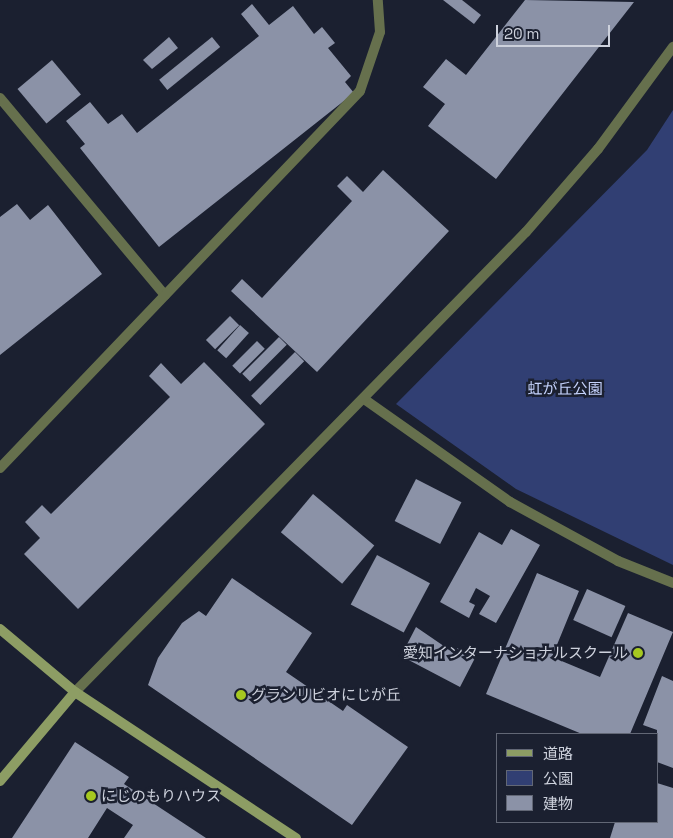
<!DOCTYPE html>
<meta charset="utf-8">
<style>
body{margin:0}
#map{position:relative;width:673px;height:838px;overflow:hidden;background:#1b2030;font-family:"Space Grotesk","Noto Sans JP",sans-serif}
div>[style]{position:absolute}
.green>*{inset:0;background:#313f73}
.building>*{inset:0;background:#8b92a7;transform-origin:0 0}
.street>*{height:10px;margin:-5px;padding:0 5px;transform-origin:5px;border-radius:5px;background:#66704d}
.secondary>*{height:10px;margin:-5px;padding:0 5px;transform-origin:5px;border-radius:5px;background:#8d9d64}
.dots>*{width:14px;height:14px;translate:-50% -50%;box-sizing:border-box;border:2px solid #1b2030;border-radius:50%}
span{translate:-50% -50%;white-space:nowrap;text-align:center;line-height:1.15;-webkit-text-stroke:5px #1b2030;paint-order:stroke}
.park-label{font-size:15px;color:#c5d3fd}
.poi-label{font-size:15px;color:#cdd1dc}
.right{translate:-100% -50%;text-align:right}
.left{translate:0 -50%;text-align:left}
.legend{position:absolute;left:496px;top:733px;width:162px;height:90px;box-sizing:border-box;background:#1b2030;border:1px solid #626775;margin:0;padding:6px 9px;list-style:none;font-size:15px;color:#cdd1dc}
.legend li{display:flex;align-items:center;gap:10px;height:25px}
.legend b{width:25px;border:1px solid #626775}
.scale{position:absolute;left:496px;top:25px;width:114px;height:22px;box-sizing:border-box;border:2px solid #cdd1dc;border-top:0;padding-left:6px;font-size:15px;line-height:18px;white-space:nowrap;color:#cdd1dc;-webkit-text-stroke:4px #1b2030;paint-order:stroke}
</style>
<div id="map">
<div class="green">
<div style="clip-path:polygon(673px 110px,673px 565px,516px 489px,396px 404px,647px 150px)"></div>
</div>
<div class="building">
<div style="clip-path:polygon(443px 0,462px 0,481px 15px,474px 24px)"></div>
<div style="clip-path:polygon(525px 0,634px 2px,496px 179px,428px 126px,445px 104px,423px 87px,446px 59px,466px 75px)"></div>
<div style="clip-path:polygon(252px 4px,269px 25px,293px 6px,314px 34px,322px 27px,335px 43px,328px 48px,351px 76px,345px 82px,354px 93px,159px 247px,80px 148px,85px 144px,66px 121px,90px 102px,108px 124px,122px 114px,137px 133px,259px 36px,241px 14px)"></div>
<div style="clip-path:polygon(169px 37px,178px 48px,152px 69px,143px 60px)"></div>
<div style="left:212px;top:37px;width:13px;height:68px;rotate:51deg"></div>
<div style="left:52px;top:60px;width:45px;height:45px;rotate:50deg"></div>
<div style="clip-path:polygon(383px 170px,449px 231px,317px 372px,231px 291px,242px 279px,262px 298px,352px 201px,337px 186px,347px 176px,363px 192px)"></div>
<div style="clip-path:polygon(17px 204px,30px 220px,48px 205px,102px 274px,0 355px,0 217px)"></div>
<div style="left:230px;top:316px;width:13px;height:34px;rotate:45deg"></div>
<div style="left:240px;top:325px;width:12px;height:34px;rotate:42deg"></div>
<div style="left:279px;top:337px;width:11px;height:52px;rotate:45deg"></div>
<div style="left:257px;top:341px;width:11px;height:35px;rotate:45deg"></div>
<div style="left:295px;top:352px;width:13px;height:62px;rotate:45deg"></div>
<div style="clip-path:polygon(204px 362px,265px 424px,78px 609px,24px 554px,40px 538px,25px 522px,42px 505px,51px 514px,170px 397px,149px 376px,161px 363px,181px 384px)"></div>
<div style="left:416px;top:479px;width:51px;height:47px;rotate:27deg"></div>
<div style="left:313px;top:494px;width:80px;height:50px;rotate:40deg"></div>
<div style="clip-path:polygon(511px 529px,540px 545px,496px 623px,479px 614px,490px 596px,476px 588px,469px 602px,475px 605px,469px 618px,440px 602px,479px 532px,502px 545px)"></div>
<div style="left:377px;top:555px;width:60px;height:56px;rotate:28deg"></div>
<div style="clip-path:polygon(537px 573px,579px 591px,552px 657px,600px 677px,628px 613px,673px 632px,630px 734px,582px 734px,486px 694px)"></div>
<div style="clip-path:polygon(232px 578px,312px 633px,286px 672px,343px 711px,347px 705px,408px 747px,352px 825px,148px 685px,158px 658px,182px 623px,199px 611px,206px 616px)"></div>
<div style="left:587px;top:589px;width:42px;height:34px;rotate:24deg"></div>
<div style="clip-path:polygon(416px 627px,454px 653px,457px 648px,475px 658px,460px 687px,401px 656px)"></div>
<div style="clip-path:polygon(662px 676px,673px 681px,673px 768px,657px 762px,657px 730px,643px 725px)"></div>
<div style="clip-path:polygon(75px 742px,129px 777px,124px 784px,206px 838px,124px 838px,133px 825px,107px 808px,88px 838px,12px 838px)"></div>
<div style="clip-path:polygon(657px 783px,673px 788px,673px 838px,610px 838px,615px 822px,657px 822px)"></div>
</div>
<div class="street">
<div style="left:0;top:98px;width:257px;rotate:50.1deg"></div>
<div style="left:364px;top:399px;width:179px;rotate:35.2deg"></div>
<div style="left:510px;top:502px;width:123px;rotate:28.6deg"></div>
<div style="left:618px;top:561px;width:59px;rotate:21.8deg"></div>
<div style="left:0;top:468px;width:521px;rotate:-46.32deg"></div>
<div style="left:360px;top:91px;width:62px;rotate:-71.3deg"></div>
<div style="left:380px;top:32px;width:32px;rotate:-94deg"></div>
<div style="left:75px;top:692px;width:644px;rotate:-45.57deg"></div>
<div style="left:526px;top:232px;width:110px;rotate:-49.1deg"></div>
<div style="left:598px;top:149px;width:127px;rotate:-53.7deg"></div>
</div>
<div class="secondary">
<div style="left:0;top:629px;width:98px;rotate:40deg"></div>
<div style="left:75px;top:692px;width:265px;rotate:33.5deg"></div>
<div style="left:0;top:781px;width:116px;rotate:-49.9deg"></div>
</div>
<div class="dots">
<div style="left:638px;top:653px;background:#a6c820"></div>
<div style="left:241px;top:695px;background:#a6c820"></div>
<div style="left:91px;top:796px;background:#a6c820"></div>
</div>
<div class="park-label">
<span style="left:565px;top:389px">虹が丘公園</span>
</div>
<div class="poi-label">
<span class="right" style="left:628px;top:653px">愛知インターナショナルスクール</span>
<span class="left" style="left:251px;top:695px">グランリビオにじが丘</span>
<span class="left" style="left:101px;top:796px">にじのもりハウス</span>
</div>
<ul class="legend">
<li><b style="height:6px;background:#8d9d64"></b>道路</li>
<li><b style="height:14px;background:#313f73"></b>公園</li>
<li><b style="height:14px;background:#8b92a7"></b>建物</li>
</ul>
<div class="scale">20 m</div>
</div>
